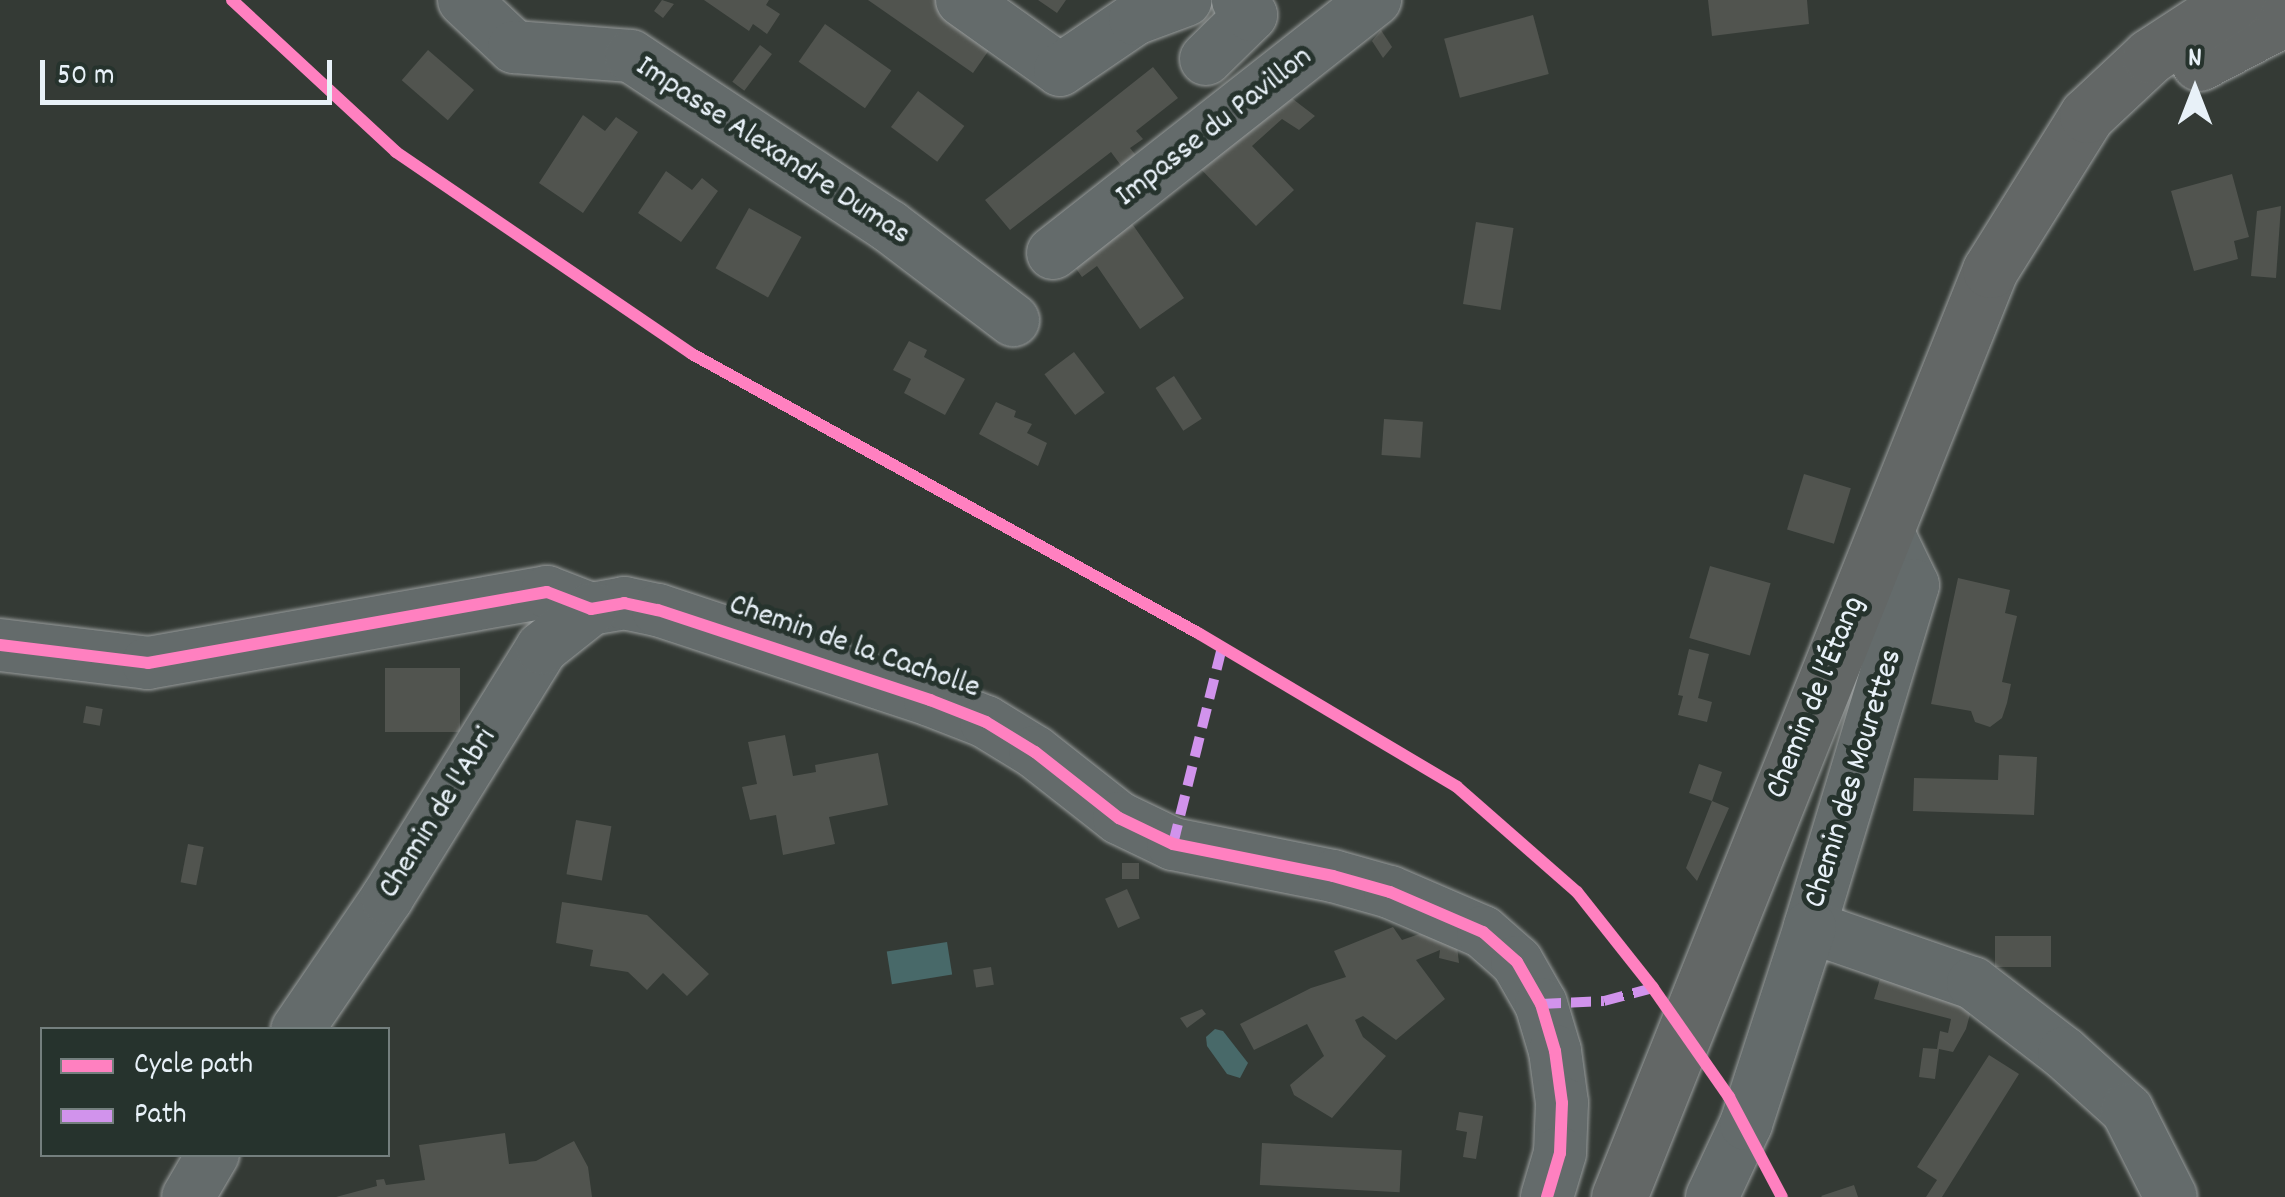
<!DOCTYPE html>
<meta charset="utf-8">
<style>
body{margin:0}
#map{position:relative;width:2285px;height:1197px;overflow:hidden;background:#343a35;font-family:Dekko,sans-serif}
div>[style]{position:absolute}
.water>*{inset:0;background:#486969;transform-origin:0 0}
.building>*{inset:0;background:#51544f;transform-origin:0 0}
.roads{filter:drop-shadow(0 0 2px #9a9e9e) drop-shadow(0 0 2px #9a9e9e)}
.minor>*{height:52px;margin:-26px;padding:0 26px;transform-origin:26px;border-radius:26px;background:#646b6b}
.major>*{height:55px;margin:-27.5px;padding:0 27.5px;transform-origin:27.5px;border-radius:27.5px;background:#636766}
.quiet>*{height:10px;margin-top:-5px;transform-origin:0;background:repeating-linear-gradient(90deg,#d193ec 0 20px,transparent 0 30px)}
.cycleway>*{height:12px;margin:-6px;padding:0 6px;transform-origin:6px;border-radius:6px;background:#ff80c0}
span{translate:-50% -50%;white-space:nowrap;text-align:center;line-height:1.15;-webkit-text-stroke:10px #26332d;paint-order:stroke}
.street-label{font-size:32px;color:#e8f1f8}
.legend{position:absolute;left:40px;top:1027px;width:350px;height:130px;box-sizing:border-box;background:#26332d;border:2px solid #747f7e;margin:0;padding:12px 18px;list-style:none;font-size:30px;color:#e8f1f8}
.legend li{display:flex;align-items:center;gap:20px;height:50px}
.legend b{width:50px;border:2px solid #747f7e}
.north{position:absolute;left:2145px;top:40px;width:100px;height:100px;-webkit-text-stroke:8px #26332d;paint-order:stroke;rotate:0deg;font-size:28px;font-weight:700;line-height:40px;text-align:center;color:#e8f1f8}
.north::after{content:'';display:block;margin:auto;width:35px;height:45px;background:#e8f1f8;clip-path:polygon(50% 0,100% 100%,50% 72%,0 100%)}
.scale{position:absolute;left:40px;top:60px;width:292px;height:45px;box-sizing:border-box;border:5px solid #e8f1f8;border-top:0;padding-left:12px;font-size:30px;line-height:35px;white-space:nowrap;color:#e8f1f8;-webkit-text-stroke:8px #26332d;paint-order:stroke}
</style>
<div id="map">
<div class="water">
<div style="left:947px;top:942px;width:33px;height:61px;rotate:81deg"></div>
<div style="clip-path:polygon(1215px 1029px,1223px 1031px,1248px 1063px,1240px 1078px,1227px 1074px,1207px 1046px,1206px 1037px)"></div>
</div>
<div class="building">
<div style="clip-path:polygon(662px 0,674px 4px,663px 18px,654px 11px)"></div>
<div style="clip-path:polygon(704px 0,769px 0,766px 5px,780px 14px,767px 34px,753px 24px,749px 31px)"></div>
<div style="clip-path:polygon(868px 0,938px 0,996px 40px,973px 73px)"></div>
<div style="clip-path:polygon(1038px 0,1066px 0,1057px 13px)"></div>
<div style="clip-path:polygon(1708px 0,1807px 0,1809px 24px,1712px 36px)"></div>
<div style="left:1533px;top:15px;width:61px;height:92px;rotate:75deg"></div>
<div style="left:825px;top:24px;width:81px;height:46px;rotate:35deg"></div>
<div style="clip-path:polygon(1381px 30px,1392px 47px,1383px 58px,1372px 41px)"></div>
<div style="left:760px;top:45px;width:15px;height:46px;rotate:37deg"></div>
<div style="left:428px;top:50px;width:61px;height:40px;rotate:41deg"></div>
<div style="clip-path:polygon(1153px 67px,1178px 98px,1136px 131px,1143px 139px,1130px 148px,1139px 159px,1125px 171px,1111px 152px,1010px 230px,985px 200px)"></div>
<div style="left:918px;top:91px;width:58px;height:45px;rotate:37deg"></div>
<div style="clip-path:polygon(1285px 93px,1315px 116px,1299px 130px,1282px 119px,1252px 146px,1294px 190px,1256px 226px,1193px 161px)"></div>
<div style="clip-path:polygon(583px 115px,605px 131px,616px 117px,638px 132px,583px 213px,539px 183px)"></div>
<div style="clip-path:polygon(666px 171px,692px 190px,702px 178px,718px 191px,681px 242px,638px 213px)"></div>
<div style="clip-path:polygon(2232px 174px,2249px 237px,2234px 241px,2238px 259px,2194px 271px,2171px 191px)"></div>
<div style="clip-path:polygon(2281px 206px,2276px 278px,2251px 276px,2257px 211px)"></div>
<div style="left:749px;top:208px;width:60px;height:69px;rotate:29deg"></div>
<div style="clip-path:polygon(1126px 215px,1184px 298px,1140px 329px,1097px 266px,1082px 277px,1075px 267px)"></div>
<div style="left:1476px;top:222px;width:38px;height:83px;rotate:9deg"></div>
<div style="clip-path:polygon(909px 341px,927px 350px,924px 357px,965px 379px,945px 415px,904px 393px,911px 379px,893px 370px)"></div>
<div style="left:1074px;top:352px;width:51px;height:37px;rotate:53deg"></div>
<div style="left:1174px;top:376px;width:51px;height:22px;rotate:57deg"></div>
<div style="clip-path:polygon(996px 402px,1016px 411px,1014px 417px,1032px 424px,1027px 433px,1047px 443px,1038px 466px,979px 434px)"></div>
<div style="left:1384px;top:419px;width:39px;height:36px;rotate:4deg"></div>
<div style="left:1804px;top:474px;width:49px;height:58px;rotate:17deg"></div>
<div style="left:1710px;top:566px;width:63px;height:75px;rotate:16deg"></div>
<div style="clip-path:polygon(1958px 578px,2010px 590px,2005px 613px,2017px 616px,2002px 682px,2011px 684px,2007px 703px,2002px 718px,1990px 727px,1975px 722px,1971px 711px,1931px 704px)"></div>
<div style="clip-path:polygon(1689px 649px,1709px 654px,1698px 698px,1712px 702px,1707px 722px,1678px 715px,1683px 696px,1678px 695px)"></div>
<div style="left:385px;top:668px;width:75px;height:64px"></div>
<div style="left:86px;top:706px;width:17px;height:17px;rotate:10deg"></div>
<div style="clip-path:polygon(785px 735px,793px 776px,816px 772px,815px 765px,878px 753px,888px 805px,829px 817px,835px 844px,783px 855px,776px 815px,750px 820px,742px 787px,757px 784px,748px 742px)"></div>
<div style="clip-path:polygon(1999px 755px,2037px 757px,2034px 815px,1913px 811px,1914px 778px,1998px 780px)"></div>
<div style="clip-path:polygon(1699px 764px,1722px 772px,1712px 801px,1729px 808px,1697px 881px,1686px 868px,1712px 801px,1689px 793px)"></div>
<div style="left:576px;top:820px;width:36px;height:55px;rotate:10deg"></div>
<div style="left:188px;top:844px;width:16px;height:39px;rotate:11deg"></div>
<div style="left:1122px;top:863px;width:17px;height:16px"></div>
<div style="left:1127px;top:889px;width:32px;height:24px;rotate:66deg"></div>
<div style="clip-path:polygon(562px 902px,647px 915px,709px 974px,687px 996px,663px 973px,647px 990px,628px 972px,590px 966px,593px 950px,556px 943px)"></div>
<div style="clip-path:polygon(1393px 927px,1402px 940px,1428px 931px,1457px 946px,1459px 963px,1439px 958px,1440px 950px,1416px 960px,1445px 999px,1396px 1040px,1363px 1016px,1355px 1020px,1363px 1037px,1386px 1056px,1332px 1118px,1294px 1095px,1290px 1085px,1324px 1056px,1307px 1024px,1254px 1050px,1240px 1024px,1311px 988px,1346px 977px,1334px 951px)"></div>
<div style="left:1995px;top:936px;width:56px;height:31px"></div>
<div style="left:991px;top:967px;width:18px;height:18px;rotate:81deg"></div>
<div style="clip-path:polygon(1882px 972px,1975px 996px,1966px 1029px,1953px 1052px,1939px 1049px,1935px 1079px,1919px 1077px,1923px 1048px,1937px 1049px,1940px 1031px,1948px 1033px,1951px 1019px,1874px 999px)"></div>
<div style="clip-path:polygon(1202px 1009px,1206px 1014px,1187px 1028px,1180px 1018px)"></div>
<div style="clip-path:polygon(1989px 1055px,2019px 1074px,1942px 1197px,1926px 1197px,1937px 1180px,1917px 1167px)"></div>
<div style="clip-path:polygon(1459px 1112px,1483px 1116px,1476px 1159px,1463px 1157px,1467px 1132px,1456px 1130px)"></div>
<div style="clip-path:polygon(505px 1133px,509px 1164px,536px 1161px,574px 1141px,588px 1167px,592px 1197px,336px 1197px,377px 1186px,376px 1180px,384px 1179px,386px 1185px,425px 1180px,419px 1145px)"></div>
<div style="left:1262px;top:1143px;width:140px;height:42px;rotate:3deg"></div>
<div style="clip-path:polygon(1854px 1185px,1858px 1197px,1822px 1197px,1821px 1196px)"></div>
</div>
<div class="roads">
<div class="minor">
<div style="left:464px;top:0;width:69px;rotate:43.2deg"></div>
<div style="left:514px;top:47px;width:117px;rotate:4.4deg"></div>
<div style="left:631px;top:56px;width:309px;rotate:33.4deg"></div>
<div style="left:889px;top:226px;width:156px;rotate:37.2deg"></div>
<div style="left:962px;top:0;width:120px;rotate:35.5deg"></div>
<div style="left:1060px;top:70px;width:91px;rotate:-34.2deg"></div>
<div style="left:1135px;top:19px;width:54px;rotate:-20.4deg"></div>
<div style="left:1206px;top:59px;width:63px;rotate:-44.4deg"></div>
<div style="left:1251px;top:15px;width:20px;rotate:-131deg"></div>
<div style="left:1053px;top:253px;width:410px;rotate:-38.2deg"></div>
<div style="left:1886px;top:529px;width:62px;rotate:64.3deg"></div>
<div style="left:1913px;top:585px;width:357px;rotate:106.8deg"></div>
<div style="left:1810px;top:927px;width:172px;rotate:19deg"></div>
<div style="left:1973px;top:983px;width:115px;rotate:37.6deg"></div>
<div style="left:2064px;top:1053px;width:85px;rotate:42.1deg"></div>
<div style="left:2127px;top:1110px;width:97px;rotate:63.2deg"></div>
<div style="left:0;top:645px;width:149px;rotate:6.9deg"></div>
<div style="left:148px;top:663px;width:405px;rotate:-10.1deg"></div>
<div style="left:547px;top:592px;width:47px;rotate:21.1deg"></div>
<div style="left:591px;top:609px;width:34px;rotate:-10deg"></div>
<div style="left:624px;top:603px;width:35px;rotate:12deg"></div>
<div style="left:658px;top:610px;width:287px;rotate:18.3deg"></div>
<div style="left:930px;top:700px;width:60px;rotate:21.4deg"></div>
<div style="left:986px;top:722px;width:57px;rotate:31.5deg"></div>
<div style="left:1035px;top:752px;width:107px;rotate:38.2deg"></div>
<div style="left:1119px;top:818px;width:60px;rotate:25.7deg"></div>
<div style="left:1173px;top:844px;width:163px;rotate:11.3deg"></div>
<div style="left:1333px;top:876px;width:59px;rotate:15.7deg"></div>
<div style="left:1390px;top:892px;width:101px;rotate:23.3deg"></div>
<div style="left:1483px;top:932px;width:45px;rotate:41.4deg"></div>
<div style="left:1517px;top:962px;width:48px;rotate:60.3deg"></div>
<div style="left:1541px;top:1004px;width:49px;rotate:73.4deg"></div>
<div style="left:1555px;top:1051px;width:52px;rotate:82.3deg"></div>
<div style="left:1562px;top:1103px;width:50px;rotate:92.3deg"></div>
<div style="left:1560px;top:1153px;width:46px;rotate:106.5deg"></div>
<div style="left:297px;top:1030px;width:160px;rotate:-55.7deg"></div>
<div style="left:387px;top:898px;width:294px;rotate:-58.2deg"></div>
<div style="left:542px;top:648px;width:63px;rotate:-38.5deg"></div>
<div style="left:188px;top:1197px;width:50px;rotate:-59.8deg"></div>
<div style="left:1712px;top:1197px;width:81px;rotate:-65deg"></div>
<div style="left:1746px;top:1124px;width:207px;rotate:-72deg"></div>
</div>
<div class="major">
<div style="left:2199px;top:63px;width:97px;rotate:-27.6deg"></div>
<div style="left:1619px;top:1197px;width:998px;rotate:-68.19deg"></div>
<div style="left:1990px;top:270px;width:183px;rotate:-58deg"></div>
<div style="left:2087px;top:115px;width:86px;rotate:-43.1deg"></div>
<div style="left:2150px;top:56px;width:103px;rotate:-33.1deg"></div>
</div>
</div>
<div class="quiet">
<div style="left:1173px;top:844px;width:203px;rotate:-76deg"></div>
<div style="left:1541px;top:1004px;width:63px;rotate:-2.7deg"></div>
<div style="left:1604px;top:1001px;width:51px;rotate:-14.9deg"></div>
</div>
<div class="cycleway">
<div style="left:232px;top:0;width:224px;rotate:42.8deg"></div>
<div style="left:396px;top:152px;width:358px;rotate:34.3deg"></div>
<div style="left:692px;top:354px;width:578px;rotate:28.87deg"></div>
<div style="left:1198px;top:633px;width:301px;rotate:30.7deg"></div>
<div style="left:1457px;top:787px;width:159px;rotate:41.2deg"></div>
<div style="left:1577px;top:892px;width:122px;rotate:51.6deg"></div>
<div style="left:1653px;top:988px;width:133px;rotate:55.1deg"></div>
<div style="left:1729px;top:1097px;width:113px;rotate:62.1deg"></div>
<div style="left:0;top:645px;width:149px;rotate:6.9deg"></div>
<div style="left:148px;top:663px;width:405px;rotate:-10.1deg"></div>
<div style="left:547px;top:592px;width:47px;rotate:21.1deg"></div>
<div style="left:591px;top:609px;width:34px;rotate:-10deg"></div>
<div style="left:624px;top:603px;width:35px;rotate:12deg"></div>
<div style="left:658px;top:610px;width:287px;rotate:18.3deg"></div>
<div style="left:930px;top:700px;width:60px;rotate:21.4deg"></div>
<div style="left:986px;top:722px;width:57px;rotate:31.5deg"></div>
<div style="left:1035px;top:752px;width:107px;rotate:38.2deg"></div>
<div style="left:1119px;top:818px;width:60px;rotate:25.7deg"></div>
<div style="left:1173px;top:844px;width:163px;rotate:11.3deg"></div>
<div style="left:1333px;top:876px;width:59px;rotate:15.7deg"></div>
<div style="left:1390px;top:892px;width:101px;rotate:23.3deg"></div>
<div style="left:1483px;top:932px;width:45px;rotate:41.4deg"></div>
<div style="left:1517px;top:962px;width:48px;rotate:60.3deg"></div>
<div style="left:1541px;top:1004px;width:49px;rotate:73.4deg"></div>
<div style="left:1555px;top:1051px;width:52px;rotate:82.3deg"></div>
<div style="left:1562px;top:1103px;width:50px;rotate:92.3deg"></div>
<div style="left:1560px;top:1153px;width:46px;rotate:106.5deg"></div>
</div>
<div class="street-label">
<span style="left:1215px;top:128px;rotate:-38deg">Impasse du Pavillon</span>
<span style="left:772px;top:152px;rotate:33deg">Impasse Alexandre Dumas</span>
<span style="left:854px;top:648px;rotate:19deg">Chemin de la Cacholle</span>
<span style="left:1817px;top:698px;rotate:-68deg">Chemin de l’Étang</span>
<span style="left:1855px;top:779px;rotate:-73deg">Chemin des Mourettes</span>
<span style="left:439px;top:814px;rotate:-58deg">Chemin de l'Abri</span>
</div>
<ul class="legend">
<li><b style="height:12px;background:#ff80c0"></b>Cycle path</li>
<li><b style="height:12px;background:#d193ec"></b>Path</li>
</ul>
<div class="north">N</div>
<div class="scale">50 m</div>
</div>
